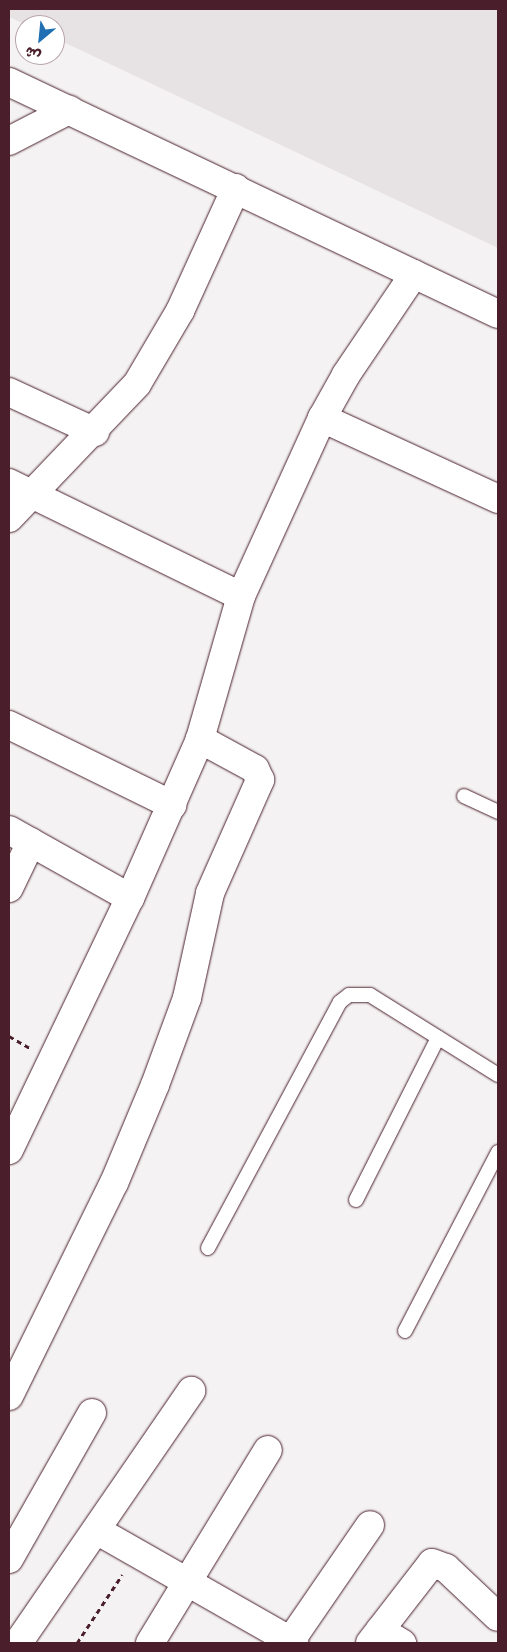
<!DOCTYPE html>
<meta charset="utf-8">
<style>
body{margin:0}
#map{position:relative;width:507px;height:1652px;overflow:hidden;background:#f4f2f2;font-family:Dekko,"Playpen Sans Arabic",sans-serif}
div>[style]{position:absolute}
.built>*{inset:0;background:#e7e2e3}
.path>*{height:3px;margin-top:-1.5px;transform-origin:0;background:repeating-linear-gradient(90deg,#4a1f2b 0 5px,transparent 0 9px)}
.roads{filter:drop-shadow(0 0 1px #4a1f2b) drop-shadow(0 0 1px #4a1f2b)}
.service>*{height:14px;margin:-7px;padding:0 7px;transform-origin:7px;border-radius:7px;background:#fff}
.minor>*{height:28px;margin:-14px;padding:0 14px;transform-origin:14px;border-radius:14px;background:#fff}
.tertiary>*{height:28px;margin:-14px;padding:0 14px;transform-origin:14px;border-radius:14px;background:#fff}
span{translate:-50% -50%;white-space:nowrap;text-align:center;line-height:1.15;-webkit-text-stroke:4px #fff;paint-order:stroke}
.frame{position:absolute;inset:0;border:10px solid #4a1f2b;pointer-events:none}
.north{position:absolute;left:15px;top:15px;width:50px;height:50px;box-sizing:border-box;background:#fff;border:1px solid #b7a5aa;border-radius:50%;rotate:208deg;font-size:14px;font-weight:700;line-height:20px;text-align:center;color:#4a1f2b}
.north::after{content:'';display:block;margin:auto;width:18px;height:22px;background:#1f6fb2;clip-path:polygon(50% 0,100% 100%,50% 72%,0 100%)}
</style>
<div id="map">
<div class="built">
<div style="clip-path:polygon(9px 9px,498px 9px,498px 248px,55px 38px,55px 25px,27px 25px,9px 17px)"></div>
</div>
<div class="path">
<div style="left:9px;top:1036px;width:24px;rotate:30deg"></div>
<div style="left:77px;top:1643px;width:82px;rotate:-56.5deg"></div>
</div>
<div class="roads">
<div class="service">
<div style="left:464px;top:796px;width:38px;rotate:25deg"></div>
<div style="left:356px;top:1200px;width:182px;rotate:-63.2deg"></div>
<div style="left:208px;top:1248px;width:279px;rotate:-61.8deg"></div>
<div style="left:340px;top:1002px;width:11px;rotate:-38deg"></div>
<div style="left:349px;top:995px;width:21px"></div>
<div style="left:370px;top:995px;width:151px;rotate:32deg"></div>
<div style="left:405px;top:1331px;width:202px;rotate:-62.5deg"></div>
</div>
<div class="minor">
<div style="left:9px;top:141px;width:68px;rotate:-27.3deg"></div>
<div style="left:414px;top:274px;width:122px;rotate:124deg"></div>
<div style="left:346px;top:375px;width:49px;rotate:119.2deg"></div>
<div style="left:322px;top:418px;width:194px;rotate:24.7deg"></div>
<div style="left:9px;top:392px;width:95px;rotate:24.9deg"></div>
<div style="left:9px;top:483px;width:258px;rotate:26deg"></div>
<div style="left:9px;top:518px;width:185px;rotate:-46.3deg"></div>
<div style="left:137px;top:384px;width:85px;rotate:-59.5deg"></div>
<div style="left:180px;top:311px;width:135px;rotate:-65.5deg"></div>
<div style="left:9px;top:725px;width:182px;rotate:26.1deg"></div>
<div style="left:9px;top:830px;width:139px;rotate:29.3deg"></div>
<div style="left:9px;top:888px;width:51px;rotate:-64.4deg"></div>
<div style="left:9px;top:1150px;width:280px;rotate:-64.4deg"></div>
<div style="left:130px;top:898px;width:174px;rotate:-66.2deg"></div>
<div style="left:200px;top:739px;width:149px;rotate:-74deg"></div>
<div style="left:241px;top:596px;width:196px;rotate:-65.5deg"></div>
<div style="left:9px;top:1396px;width:237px;rotate:-63.8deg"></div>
<div style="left:114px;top:1183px;width:106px;rotate:-67.3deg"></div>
<div style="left:155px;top:1085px;width:93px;rotate:-69.8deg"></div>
<div style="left:187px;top:998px;width:107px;rotate:-77.6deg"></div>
<div style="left:210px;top:893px;width:124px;rotate:-66.1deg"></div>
<div style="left:260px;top:780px;width:12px;rotate:-114deg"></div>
<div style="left:255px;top:769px;width:63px;rotate:-151.4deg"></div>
<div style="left:98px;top:1531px;width:226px;rotate:29.7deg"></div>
<div style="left:9px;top:1559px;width:168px;rotate:-60.4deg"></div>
<div style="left:380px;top:1630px;width:26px;rotate:31deg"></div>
<div style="left:18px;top:1643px;width:306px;rotate:-55.5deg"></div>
<div style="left:150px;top:1643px;width:226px;rotate:-58.6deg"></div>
<div style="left:289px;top:1643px;width:143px;rotate:-55.5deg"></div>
<div style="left:370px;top:1643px;width:101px;rotate:-52.2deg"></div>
<div style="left:432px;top:1563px;width:15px;rotate:20deg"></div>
<div style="left:446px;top:1568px;width:71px;rotate:43.3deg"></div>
</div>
<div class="tertiary">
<div style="left:9px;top:82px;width:541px;rotate:25.38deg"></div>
</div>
</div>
<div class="frame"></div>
<div class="north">ش</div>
</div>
